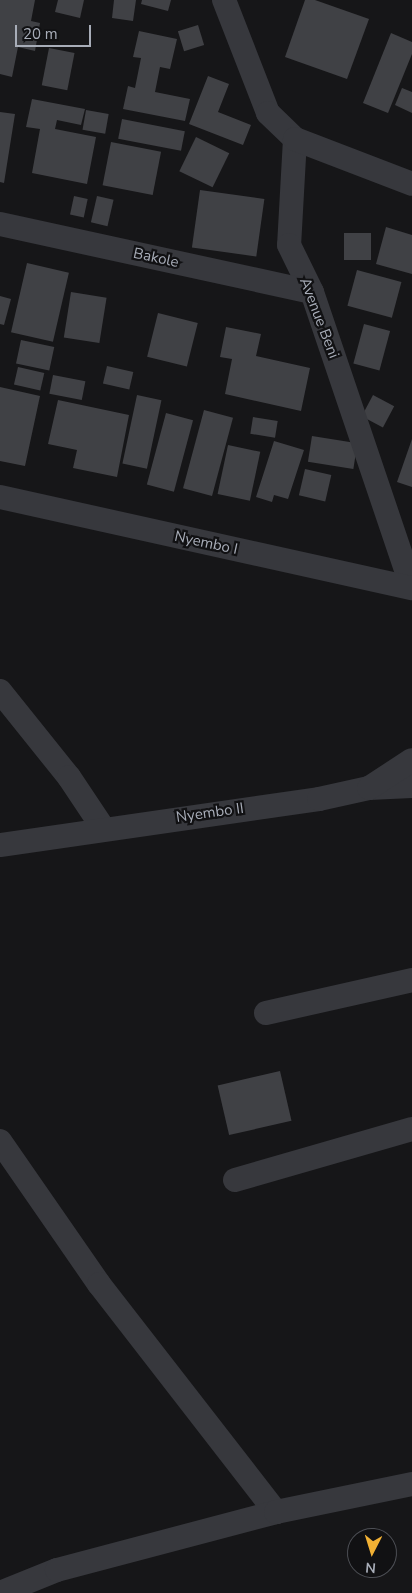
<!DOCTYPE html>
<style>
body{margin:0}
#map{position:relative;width:412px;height:1593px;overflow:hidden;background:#161618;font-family:"Nunito Sans",sans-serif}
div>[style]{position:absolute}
.building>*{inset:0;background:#404145;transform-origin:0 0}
.minor>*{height:24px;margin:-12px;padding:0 12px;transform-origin:12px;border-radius:12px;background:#37383d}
span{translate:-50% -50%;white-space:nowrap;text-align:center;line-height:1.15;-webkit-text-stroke:4.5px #111113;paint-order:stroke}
.street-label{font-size:15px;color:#a8adb8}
.north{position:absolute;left:347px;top:1528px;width:50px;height:50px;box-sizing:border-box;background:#111113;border:1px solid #4d4f55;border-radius:50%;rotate:185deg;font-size:14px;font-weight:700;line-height:20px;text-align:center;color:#a8adb8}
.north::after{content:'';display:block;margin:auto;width:18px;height:22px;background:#f2b134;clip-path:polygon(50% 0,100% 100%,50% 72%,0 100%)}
.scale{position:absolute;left:15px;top:25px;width:76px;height:22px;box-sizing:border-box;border:2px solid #a8adb8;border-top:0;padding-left:6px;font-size:15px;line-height:18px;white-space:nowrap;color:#a8adb8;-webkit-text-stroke:4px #111113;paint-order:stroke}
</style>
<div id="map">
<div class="building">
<div style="clip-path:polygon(0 0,35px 0,31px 21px,40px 23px,35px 51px,18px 47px,12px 77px,0 74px)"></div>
<div style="clip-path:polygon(58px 0,84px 0,80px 18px,55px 12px)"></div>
<div style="clip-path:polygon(114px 0,136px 0,133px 21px,112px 18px)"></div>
<div style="clip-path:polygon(142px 0,171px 0,168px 11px,141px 4px)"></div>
<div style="clip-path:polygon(305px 0,315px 0,369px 19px,347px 79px,285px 57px)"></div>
<div style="left:198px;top:25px;width:21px;height:21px;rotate:73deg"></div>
<div style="clip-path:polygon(139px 31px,177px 39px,170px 69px,160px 67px,155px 92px,190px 99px,185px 121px,123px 109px,128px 86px,135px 88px,141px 58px,133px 57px)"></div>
<div style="clip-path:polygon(391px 33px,412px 42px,412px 54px,388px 113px,363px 103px)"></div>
<div style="left:49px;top:48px;width:26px;height:38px;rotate:11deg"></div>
<div style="clip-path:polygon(208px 76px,229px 84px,218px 112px,251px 125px,243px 145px,189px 124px)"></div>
<div style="clip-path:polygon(402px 88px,412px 92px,412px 113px,395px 105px)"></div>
<div style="clip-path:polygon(32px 99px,85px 109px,81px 125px,57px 120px,55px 129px,96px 137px,87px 184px,32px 173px,40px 129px,26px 127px)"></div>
<div style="left:86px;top:110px;width:23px;height:20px;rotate:10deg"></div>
<div style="clip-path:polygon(0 112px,15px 114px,4px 183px,0 182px)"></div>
<div style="left:122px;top:119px;width:64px;height:20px;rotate:11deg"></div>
<div style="left:196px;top:137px;width:37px;height:38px;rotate:26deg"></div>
<div style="left:111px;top:142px;width:51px;height:44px;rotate:11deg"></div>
<div style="left:200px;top:190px;width:65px;height:58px;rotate:8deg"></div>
<div style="left:74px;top:196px;width:14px;height:19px;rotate:12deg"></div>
<div style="left:97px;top:196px;width:17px;height:27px;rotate:13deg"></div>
<div style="clip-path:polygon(386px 227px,412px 235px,412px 274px,376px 264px)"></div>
<div style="left:344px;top:233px;width:27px;height:27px"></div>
<div style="left:27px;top:263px;width:43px;height:71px;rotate:13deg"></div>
<div style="left:357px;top:270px;width:46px;height:37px;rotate:15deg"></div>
<div style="left:71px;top:292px;width:36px;height:46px;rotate:9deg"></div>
<div style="clip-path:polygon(0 296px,11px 299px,4px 325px,0 324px)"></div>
<div style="left:158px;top:313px;width:41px;height:45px;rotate:14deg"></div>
<div style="left:364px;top:324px;width:27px;height:41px;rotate:15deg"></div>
<div style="clip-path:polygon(226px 327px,261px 334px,256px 356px,310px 368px,301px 411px,225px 394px,232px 359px,220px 357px)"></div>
<div style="left:21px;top:340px;width:34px;height:24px;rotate:12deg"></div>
<div style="left:107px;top:366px;width:27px;height:18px;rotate:13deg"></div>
<div style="left:18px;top:367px;width:27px;height:18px;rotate:13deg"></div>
<div style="left:53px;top:375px;width:33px;height:19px;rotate:11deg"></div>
<div style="clip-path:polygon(0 387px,40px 396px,25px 466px,0 461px)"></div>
<div style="left:137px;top:395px;width:25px;height:70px;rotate:12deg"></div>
<div style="left:373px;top:395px;width:24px;height:24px;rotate:28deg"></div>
<div style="clip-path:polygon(58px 400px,129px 415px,117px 477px,73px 468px,77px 450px,48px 444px)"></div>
<div style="left:204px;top:410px;width:30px;height:81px;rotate:15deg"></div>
<div style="left:166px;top:413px;width:28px;height:74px;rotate:15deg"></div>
<div style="left:253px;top:417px;width:25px;height:17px;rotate:9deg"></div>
<div style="left:312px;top:436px;width:46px;height:26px;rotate:9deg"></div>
<div style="clip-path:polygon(412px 439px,412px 487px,397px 482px)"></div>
<div style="clip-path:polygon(274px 441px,304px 450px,288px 499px,274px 495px,272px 502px,256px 497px)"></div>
<div style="left:228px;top:445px;width:33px;height:50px;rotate:12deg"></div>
<div style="left:305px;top:469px;width:27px;height:27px;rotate:13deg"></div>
<div style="left:280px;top:1071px;width:51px;height:64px;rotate:77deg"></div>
</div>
<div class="minor">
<div style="left:224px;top:0;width:121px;rotate:68.7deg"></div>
<div style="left:268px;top:113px;width:37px;rotate:44deg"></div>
<div style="left:295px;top:139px;width:106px;rotate:93.2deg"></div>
<div style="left:289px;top:245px;width:52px;rotate:63.9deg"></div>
<div style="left:312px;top:292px;width:311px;rotate:71.3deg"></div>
<div style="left:295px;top:139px;width:125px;rotate:21deg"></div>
<div style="left:0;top:224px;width:319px;rotate:12.3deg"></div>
<div style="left:0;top:497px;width:422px;rotate:12.5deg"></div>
<div style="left:0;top:691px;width:110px;rotate:51.3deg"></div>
<div style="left:69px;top:777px;width:61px;rotate:56.3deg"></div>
<div style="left:369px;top:788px;width:43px;rotate:-2.7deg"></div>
<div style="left:0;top:845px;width:322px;rotate:-8.2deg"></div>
<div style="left:319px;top:799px;width:51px;rotate:-12.4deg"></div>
<div style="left:369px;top:788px;width:51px;rotate:-33.1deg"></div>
<div style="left:266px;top:1013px;width:150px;rotate:-12.7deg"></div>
<div style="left:0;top:1141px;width:174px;rotate:55.3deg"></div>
<div style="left:99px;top:1284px;width:289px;rotate:52.2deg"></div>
<div style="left:235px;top:1180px;width:184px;rotate:-16.1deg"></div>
<div style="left:0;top:1593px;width:61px;rotate:-22deg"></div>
<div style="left:57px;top:1570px;width:227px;rotate:-14.8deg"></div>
<div style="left:276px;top:1512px;width:139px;rotate:-11.6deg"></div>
</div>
<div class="street-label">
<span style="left:156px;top:258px;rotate:12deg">Bakole</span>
<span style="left:319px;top:318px;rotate:69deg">Avenue Beni</span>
<span style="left:206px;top:543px;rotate:12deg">Nyembo I</span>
<span style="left:210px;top:813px;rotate:-8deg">Nyembo II</span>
</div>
<div class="north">N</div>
<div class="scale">20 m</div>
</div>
